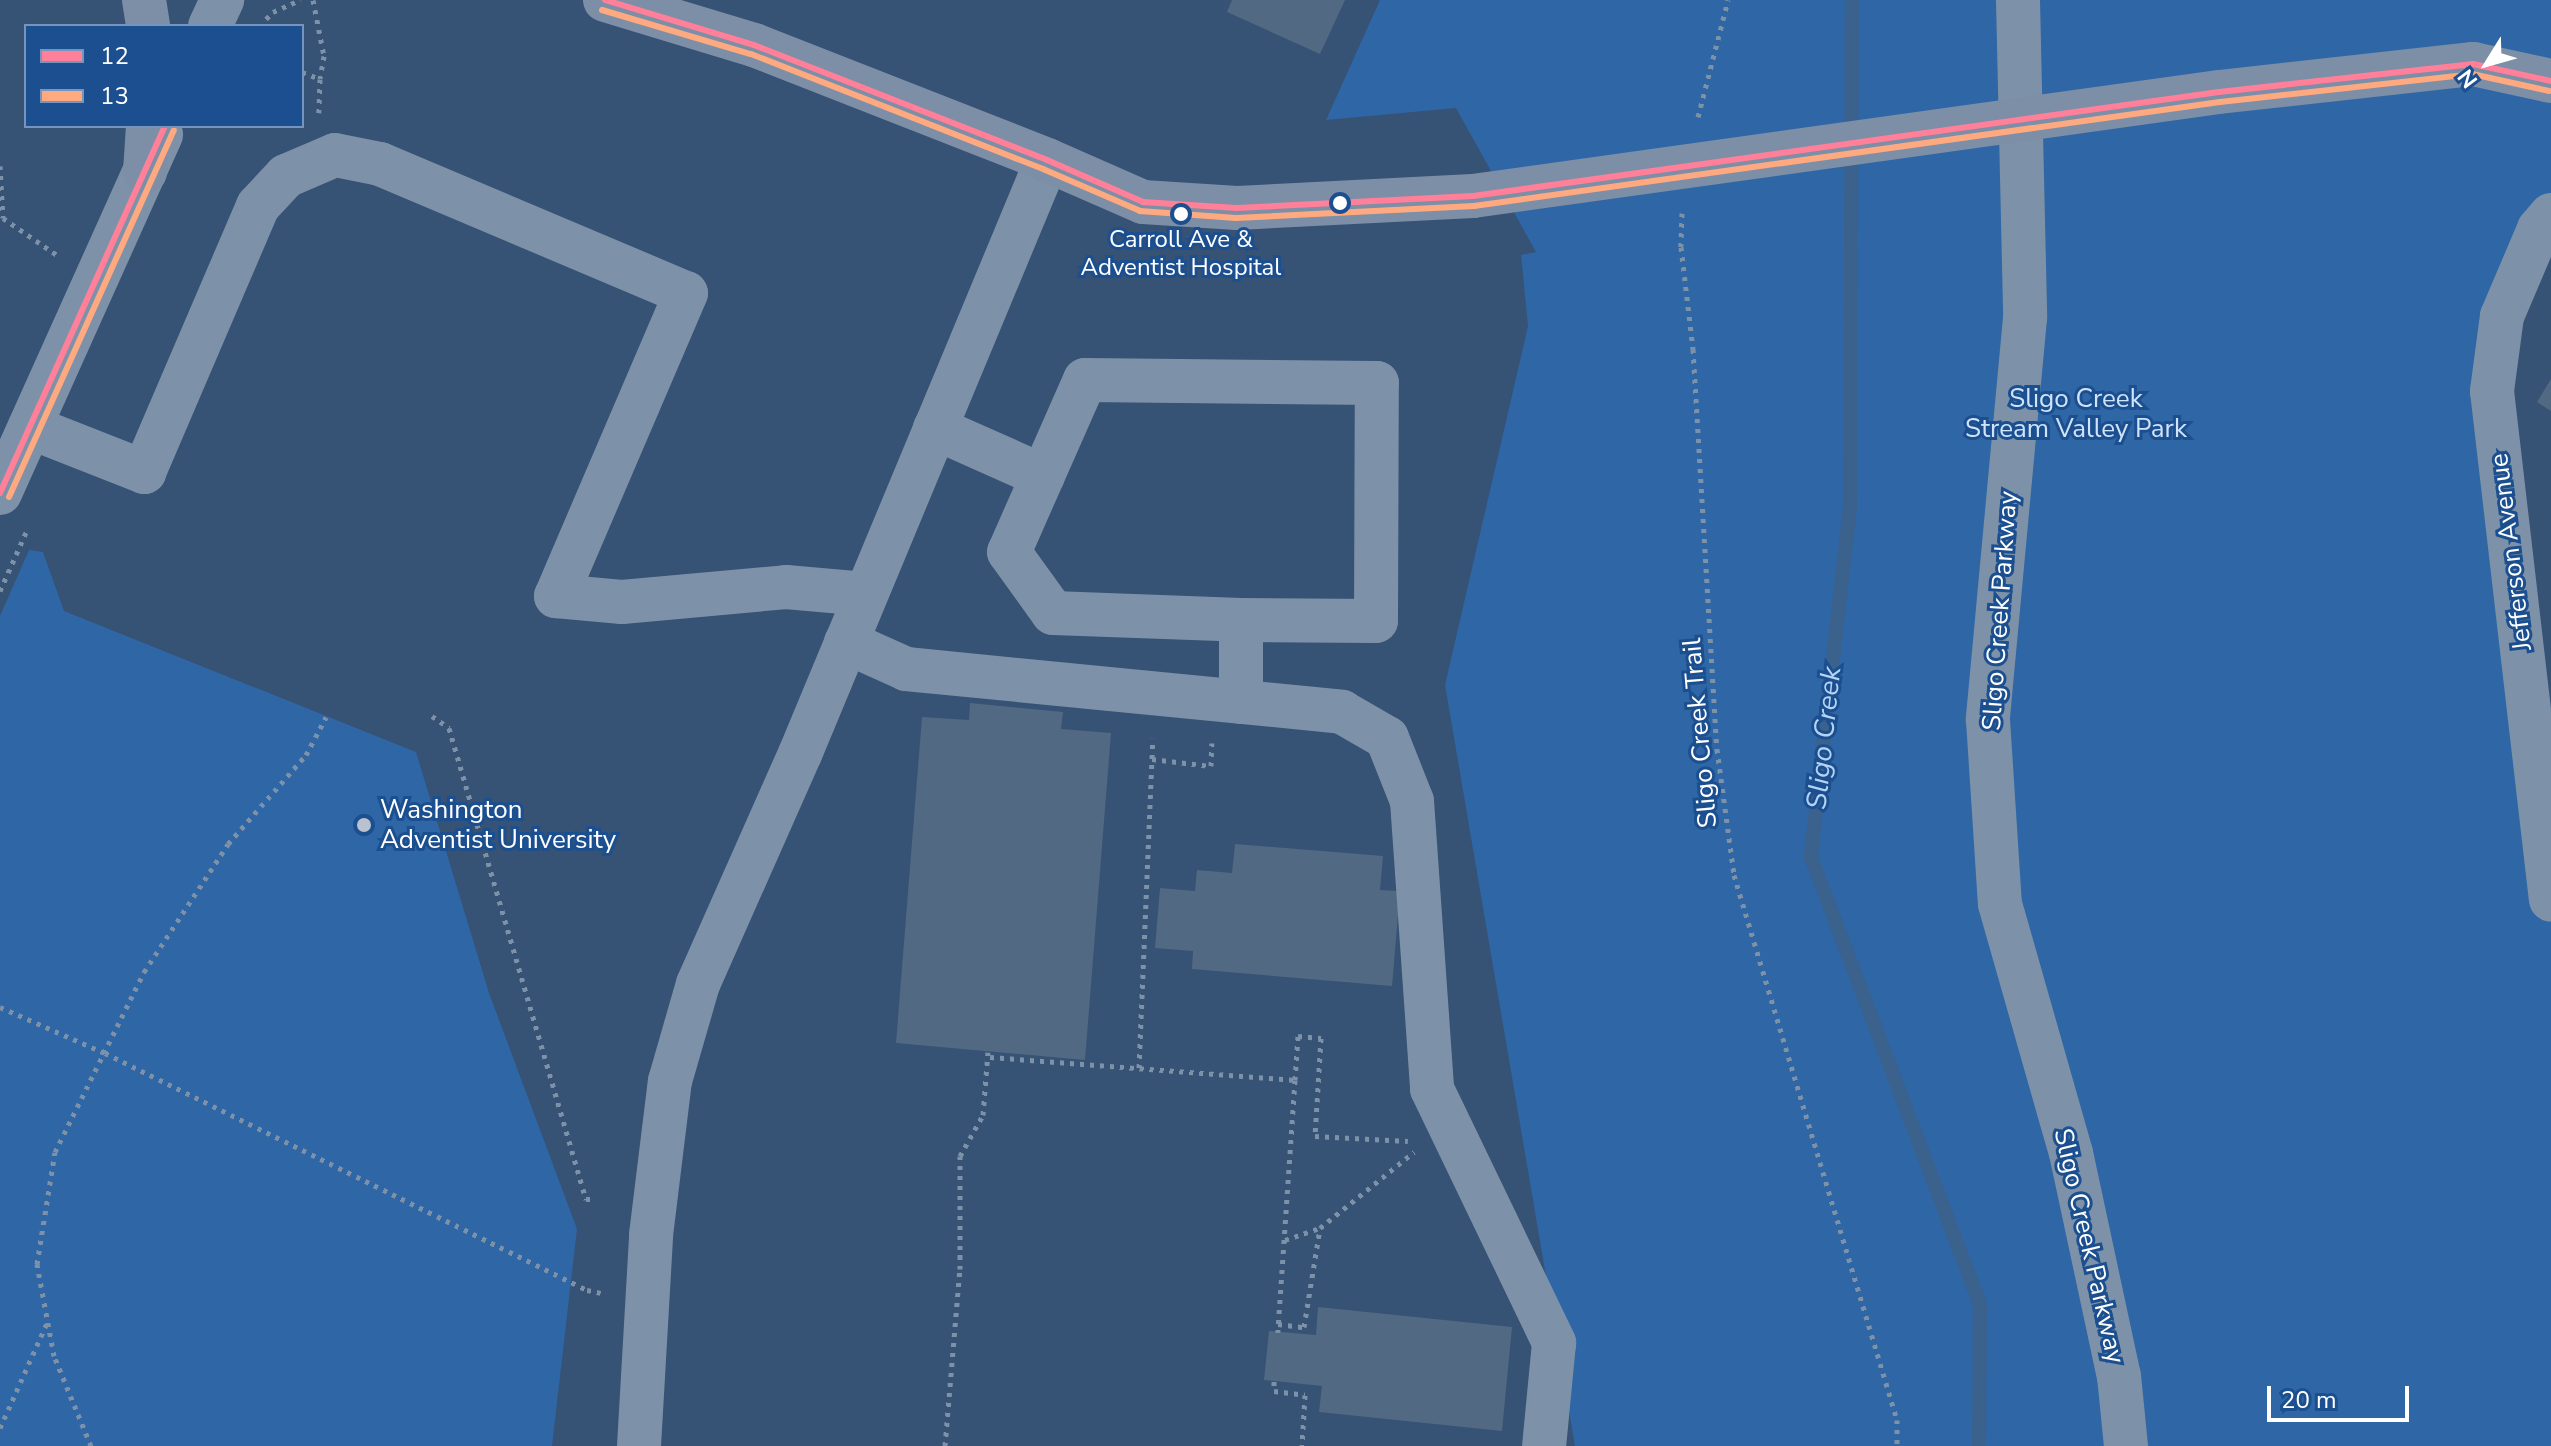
<!DOCTYPE html>
<style>
body{margin:0}
#map{position:relative;width:2551px;height:1446px;overflow:hidden;background:#365274;font-family:"Nunito Sans",sans-serif}
div>[style]{position:absolute}
.green>*{inset:0;background:#2f66a5}
.stream>*{height:14px;margin:-7px;padding:0 7px;transform-origin:7px;border-radius:7px;background:#3b618d}
.building>*{inset:0;background:#526984}
.path>*{height:5px;margin-top:-2.5px;transform-origin:0;background:repeating-linear-gradient(90deg,#7d92a8 0 4px,transparent 0 10px)}
.minor>*{height:44px;margin:-22px;padding:0 22px;transform-origin:22px;border-radius:22px;background:#7d92a8}
.major>*{height:44px;margin:-22px;padding:0 22px;transform-origin:22px;border-radius:22px;background:#7d8ea7}
.major-bridge>*{height:44px;margin:-22px;padding:0 22px;transform-origin:22px;border-radius:22px;background:#7d8ea7}
.bus-1>*{height:6px;margin:-3px;padding:0 3px;transform-origin:3px;border-radius:3px;background:#ff8098}
.bus-2>*{height:6px;margin:-3px;padding:0 3px;transform-origin:3px;border-radius:3px;background:#ffa980}
.dots>*{width:22px;height:22px;translate:-50% -50%;box-sizing:border-box;border:4px solid #1b4f8f;border-radius:50%}
span{translate:-50% -50%;white-space:nowrap;text-align:center;line-height:1.15;-webkit-text-stroke:6px #1b4f8f;paint-order:stroke}
.bus-label{font-size:24px;color:#fff}
.park-label{font-size:26px;color:#cfe3fa}
.street-label{font-size:26px;color:#fff}
.poi-label{font-size:26px;color:#fff}
.left{translate:0 -50%;text-align:left}
.water-label{font-size:28px;color:#b5d3f5;font-style:italic}
.legend{position:absolute;left:24px;top:24px;width:280px;height:104px;box-sizing:border-box;background:#1b4f8f;border:2px solid #7695bc;margin:0;padding:10px 14px;list-style:none;font-size:24px;color:#fff}
.legend li{display:flex;align-items:center;gap:16px;height:40px}
.legend b{width:40px;border:2px solid #7695bc}
.north{position:absolute;left:2447px;top:24px;width:80px;height:80px;-webkit-text-stroke:6px #1b4f8f;paint-order:stroke;rotate:233deg;font-size:22px;font-weight:700;line-height:32px;text-align:center;color:#fff}
.north::after{content:'';display:block;margin:auto;width:28px;height:36px;background:#fff;clip-path:polygon(50% 0,100% 100%,50% 72%,0 100%)}
.scale{position:absolute;left:2267px;top:1386px;width:142px;height:36px;box-sizing:border-box;border:4px solid #fff;border-top:0;padding-left:10px;font-size:24px;line-height:28px;white-space:nowrap;color:#fff;-webkit-text-stroke:6px #1b4f8f;paint-order:stroke}
</style>
<div id="map">
<div class="green">
<div style="clip-path:polygon(1380px 0,2551px 0,2551px 196px,2490px 379px,2551px 909px,2551px 1446px,1575px 1446px,1445px 685px,1528px 326px,1521px 255px,1536px 252px,1456px 108px,1326px 120px)"></div>
<div style="clip-path:polygon(29px 550px,43px 552px,64px 611px,416px 752px,489px 993px,577px 1229px,552px 1446px,0 1446px,0 616px)"></div>
</div>
<div class="stream">
<div style="left:1852px;top:0;width:507px;rotate:90.23deg"></div>
<div style="left:1850px;top:507px;width:352px;rotate:96.4deg"></div>
<div style="left:1811px;top:857px;width:478px;rotate:69.3deg"></div>
<div style="left:1980px;top:1304px;width:142px;rotate:90.4deg"></div>
</div>
<div class="building">
<div style="clip-path:polygon(1232px 0,1345px 0,1320px 54px,1227px 12px)"></div>
<div style="clip-path:polygon(2551px 379px,2551px 411px,2537px 402px)"></div>
<div style="clip-path:polygon(970px 703px,1063px 712px,1061px 729px,1111px 733px,1085px 1060px,896px 1043px,922px 717px,969px 720px)"></div>
<div style="clip-path:polygon(1235px 844px,1383px 856px,1380px 890px,1400px 891px,1392px 986px,1192px 969px,1193px 951px,1155px 948px,1160px 888px,1195px 891px,1197px 870px,1232px 873px)"></div>
<div style="clip-path:polygon(1318px 1307px,1512px 1327px,1502px 1431px,1319px 1412px,1322px 1386px,1264px 1380px,1269px 1331px,1316px 1335px)"></div>
</div>
<div class="path">
<div style="left:313px;top:0;width:57px;rotate:78.9deg"></div>
<div style="left:324px;top:56px;width:23px;rotate:100deg"></div>
<div style="left:266px;top:19px;width:10px;rotate:-45deg"></div>
<div style="left:273px;top:12px;width:30px;rotate:-24deg"></div>
<div style="left:302px;top:72px;width:19px;rotate:21deg"></div>
<div style="left:320px;top:79px;width:34px;rotate:92deg"></div>
<div style="left:1698px;top:117px;width:121px;rotate:-75.6deg"></div>
<div style="left:0;top:166px;width:52px;rotate:86.7deg"></div>
<div style="left:3px;top:218px;width:65px;rotate:34.4deg"></div>
<div style="left:1682px;top:213px;width:34px;rotate:92deg"></div>
<div style="left:1681px;top:247px;width:103px;rotate:83.3deg"></div>
<div style="left:1693px;top:349px;width:401px;rotate:86.6deg"></div>
<div style="left:1717px;top:749px;width:127px;rotate:82.3deg"></div>
<div style="left:1734px;top:875px;width:569px;rotate:73.35deg"></div>
<div style="left:1897px;top:1420px;width:26px;rotate:90deg"></div>
<div style="left:0;top:591px;width:67px;rotate:-66.1deg"></div>
<div style="left:432px;top:716px;width:21px;rotate:35deg"></div>
<div style="left:449px;top:728px;width:491px;rotate:73.8deg"></div>
<div style="left:586px;top:1199px;width:9px"></div>
<div style="left:1152px;top:759px;width:59px;rotate:6.8deg"></div>
<div style="left:1211px;top:766px;width:23px;rotate:-88deg"></div>
<div style="left:0;top:1007px;width:115px;rotate:23.7deg"></div>
<div style="left:105px;top:1053px;width:537px;rotate:26.18deg"></div>
<div style="left:587px;top:1290px;width:14px;rotate:12deg"></div>
<div style="left:990px;top:1057px;width:306px;rotate:4.3deg"></div>
<div style="left:1295px;top:1080px;width:253px;rotate:93.9deg"></div>
<div style="left:1139px;top:1068px;width:330px;rotate:-87.6deg"></div>
<div style="left:1295px;top:1080px;width:44px;rotate:-86.1deg"></div>
<div style="left:1298px;top:1036px;width:23px;rotate:5deg"></div>
<div style="left:1321px;top:1038px;width:98px;rotate:93.5deg"></div>
<div style="left:1315px;top:1136px;width:93px;rotate:3.1deg"></div>
<div style="left:1285px;top:1240px;width:37px;rotate:-19deg"></div>
<div style="left:1278px;top:1324px;width:26px;rotate:7deg"></div>
<div style="left:1304px;top:1327px;width:100px;rotate:-80.8deg"></div>
<div style="left:1320px;top:1228px;width:121px;rotate:-39deg"></div>
<div style="left:1274px;top:1381px;width:10px;rotate:90deg"></div>
<div style="left:1274px;top:1391px;width:31px;rotate:7deg"></div>
<div style="left:1305px;top:1395px;width:51px;rotate:93.4deg"></div>
<div style="left:0;top:1428px;width:115px;rotate:-65.9deg"></div>
<div style="left:91px;top:1446px;width:97px;rotate:-112.3deg"></div>
<div style="left:54px;top:1356px;width:94px;rotate:-100.5deg"></div>
<div style="left:37px;top:1264px;width:113px;rotate:-80.9deg"></div>
<div style="left:55px;top:1152px;width:201px;rotate:-63.7deg"></div>
<div style="left:144px;top:972px;width:153px;rotate:-56.7deg"></div>
<div style="left:228px;top:844px;width:118px;rotate:-48.8deg"></div>
<div style="left:306px;top:755px;width:43px;rotate:-62.2deg"></div>
<div style="left:945px;top:1446px;width:178px;rotate:-85.2deg"></div>
<div style="left:960px;top:1269px;width:113px;rotate:-90deg"></div>
<div style="left:960px;top:1156px;width:47px;rotate:-60.7deg"></div>
<div style="left:983px;top:1115px;width:63px;rotate:-85.5deg"></div>
</div>
<div class="minor">
<div style="left:2018px;top:0;width:318px;rotate:88.7deg"></div>
<div style="left:2025px;top:318px;width:404px;rotate:95.3deg"></div>
<div style="left:1988px;top:720px;width:184px;rotate:86.3deg"></div>
<div style="left:2000px;top:904px;width:259px;rotate:74.1deg"></div>
<div style="left:2071px;top:1153px;width:228px;rotate:77.9deg"></div>
<div style="left:2119px;top:1376px;width:70px;rotate:84.3deg"></div>
<div style="left:210px;top:26px;width:29px;rotate:-65deg"></div>
<div style="left:2551px;top:215px;width:18px;rotate:131deg"></div>
<div style="left:2539px;top:229px;width:95px;rotate:113deg"></div>
<div style="left:2502px;top:316px;width:76px;rotate:97.6deg"></div>
<div style="left:2492px;top:391px;width:512px;rotate:83.39deg"></div>
<div style="left:30px;top:427px;width:123px;rotate:21.5deg"></div>
<div style="left:144px;top:472px;width:289px;rotate:-66.8deg"></div>
<div style="left:258px;top:206px;width:41px;rotate:-47deg"></div>
<div style="left:286px;top:176px;width:53px;rotate:-23.2deg"></div>
<div style="left:335px;top:155px;width:46px;rotate:11.3deg"></div>
<div style="left:380px;top:164px;width:332px;rotate:22.9deg"></div>
<div style="left:686px;top:293px;width:330px;rotate:113.2deg"></div>
<div style="left:556px;top:596px;width:66px;rotate:5.2deg"></div>
<div style="left:622px;top:602px;width:165px;rotate:-5.2deg"></div>
<div style="left:786px;top:587px;width:80px;rotate:5deg"></div>
<div style="left:935px;top:428px;width:118px;rotate:24deg"></div>
<div style="left:0;top:493px;width:393px;rotate:-65.8deg"></div>
<div style="left:846px;top:642px;width:66px;rotate:24.2deg"></div>
<div style="left:906px;top:669px;width:438px;rotate:5.6deg"></div>
<div style="left:1342px;top:712px;width:52px;rotate:30deg"></div>
<div style="left:1387px;top:738px;width:68px;rotate:68.4deg"></div>
<div style="left:1412px;top:801px;width:289px;rotate:86deg"></div>
<div style="left:1432px;top:1089px;width:282px;rotate:64.3deg"></div>
<div style="left:1554px;top:1343px;width:103px;rotate:95.5deg"></div>
<div style="left:1241px;top:702px;width:82px;rotate:-90deg"></div>
<div style="left:1241px;top:620px;width:135px;rotate:0.4deg"></div>
<div style="left:1376px;top:621px;width:238px;rotate:-89.8deg"></div>
<div style="left:1377px;top:383px;width:292px;rotate:-179.4deg"></div>
<div style="left:1085px;top:380px;width:188px;rotate:113.8deg"></div>
<div style="left:1009px;top:552px;width:75px;rotate:54.2deg"></div>
<div style="left:1053px;top:613px;width:188px;rotate:2.1deg"></div>
<div style="left:639px;top:1446px;width:211px;rotate:-86.7deg"></div>
<div style="left:651px;top:1235px;width:155px;rotate:-83deg"></div>
<div style="left:670px;top:1081px;width:101px;rotate:-73.9deg"></div>
<div style="left:698px;top:984px;width:252px;rotate:-66.1deg"></div>
<div style="left:800px;top:754px;width:643px;rotate:-67.42deg"></div>
</div>
<div class="major">
<div style="left:144px;top:0;width:26px;rotate:81deg"></div>
<div style="left:605px;top:0;width:156px;rotate:16.8deg"></div>
<div style="left:754px;top:45px;width:315px;rotate:21.4deg"></div>
<div style="left:1047px;top:160px;width:105px;rotate:23.6deg"></div>
<div style="left:1143px;top:202px;width:94px;rotate:3.7deg"></div>
<div style="left:1237px;top:208px;width:236px;rotate:-2.9deg"></div>
<div style="left:2219px;top:92px;width:256px;rotate:-6.3deg"></div>
<div style="left:2473px;top:64px;width:80px;rotate:12.3deg"></div>
<div style="left:145px;top:172px;width:46px;rotate:-86.3deg"></div>
</div>
<div class="major-bridge">
<div style="left:1473px;top:196px;width:753px;rotate:-7.94deg"></div>
</div>
<div class="bus-1">
<div style="left:605px;top:0;width:156px;rotate:16.8deg"></div>
<div style="left:754px;top:45px;width:315px;rotate:21.4deg"></div>
<div style="left:1047px;top:160px;width:105px;rotate:23.6deg"></div>
<div style="left:1143px;top:202px;width:94px;rotate:3.7deg"></div>
<div style="left:1237px;top:208px;width:236px;rotate:-2.9deg"></div>
<div style="left:1473px;top:196px;width:753px;rotate:-7.94deg"></div>
<div style="left:2219px;top:92px;width:256px;rotate:-6.3deg"></div>
<div style="left:2473px;top:64px;width:80px;rotate:12.3deg"></div>
<div style="left:0;top:493px;width:402px;rotate:-65.8deg"></div>
</div>
<div class="bus-2">
<div style="left:602px;top:10px;width:155px;rotate:16.5deg"></div>
<div style="left:751px;top:54px;width:314px;rotate:21.5deg"></div>
<div style="left:1043px;top:169px;width:106px;rotate:23.4deg"></div>
<div style="left:1140px;top:211px;width:96px;rotate:4.2deg"></div>
<div style="left:1236px;top:218px;width:238px;rotate:-2.9deg"></div>
<div style="left:1474px;top:206px;width:753px;rotate:-7.94deg"></div>
<div style="left:2220px;top:102px;width:254px;rotate:-6.3deg"></div>
<div style="left:2472px;top:74px;width:79px;rotate:12.4deg"></div>
<div style="left:9px;top:497px;width:402px;rotate:-65.8deg"></div>
</div>
<div class="dots">
<div style="left:1340px;top:203px;background:#fff"></div>
<div style="left:1181px;top:214px;background:#fff"></div>
<div style="left:364px;top:825px;background:#b9c2ce"></div>
</div>
<div class="bus-label">
<span style="left:1181px;top:254px">Carroll Ave &amp;<br>Adventist Hospital</span>
</div>
<div class="park-label">
<span style="left:2076px;top:414px">Sligo Creek<br>Stream Valley Park</span>
</div>
<div class="street-label">
<span style="left:2511px;top:552px;rotate:-97deg">Jefferson Avenue</span>
<span style="left:2000px;top:611px;rotate:-86deg">Sligo Creek Parkway</span>
<span style="left:1700px;top:733px;rotate:-95deg">Sligo Creek Trail</span>
<span style="left:2089px;top:1246px;rotate:77deg">Sligo Creek Parkway</span>
</div>
<div class="poi-label">
<span class="left" style="left:380px;top:825px">Washington<br>Adventist University</span>
</div>
<div class="water-label">
<span style="left:1824px;top:738px;rotate:-84deg">Sligo Creek</span>
</div>
<ul class="legend">
<li><b style="height:10px;background:#ff8098"></b>12</li>
<li><b style="height:10px;background:#ffa980"></b>13</li>
</ul>
<div class="north">N</div>
<div class="scale">20 m</div>
</div>
